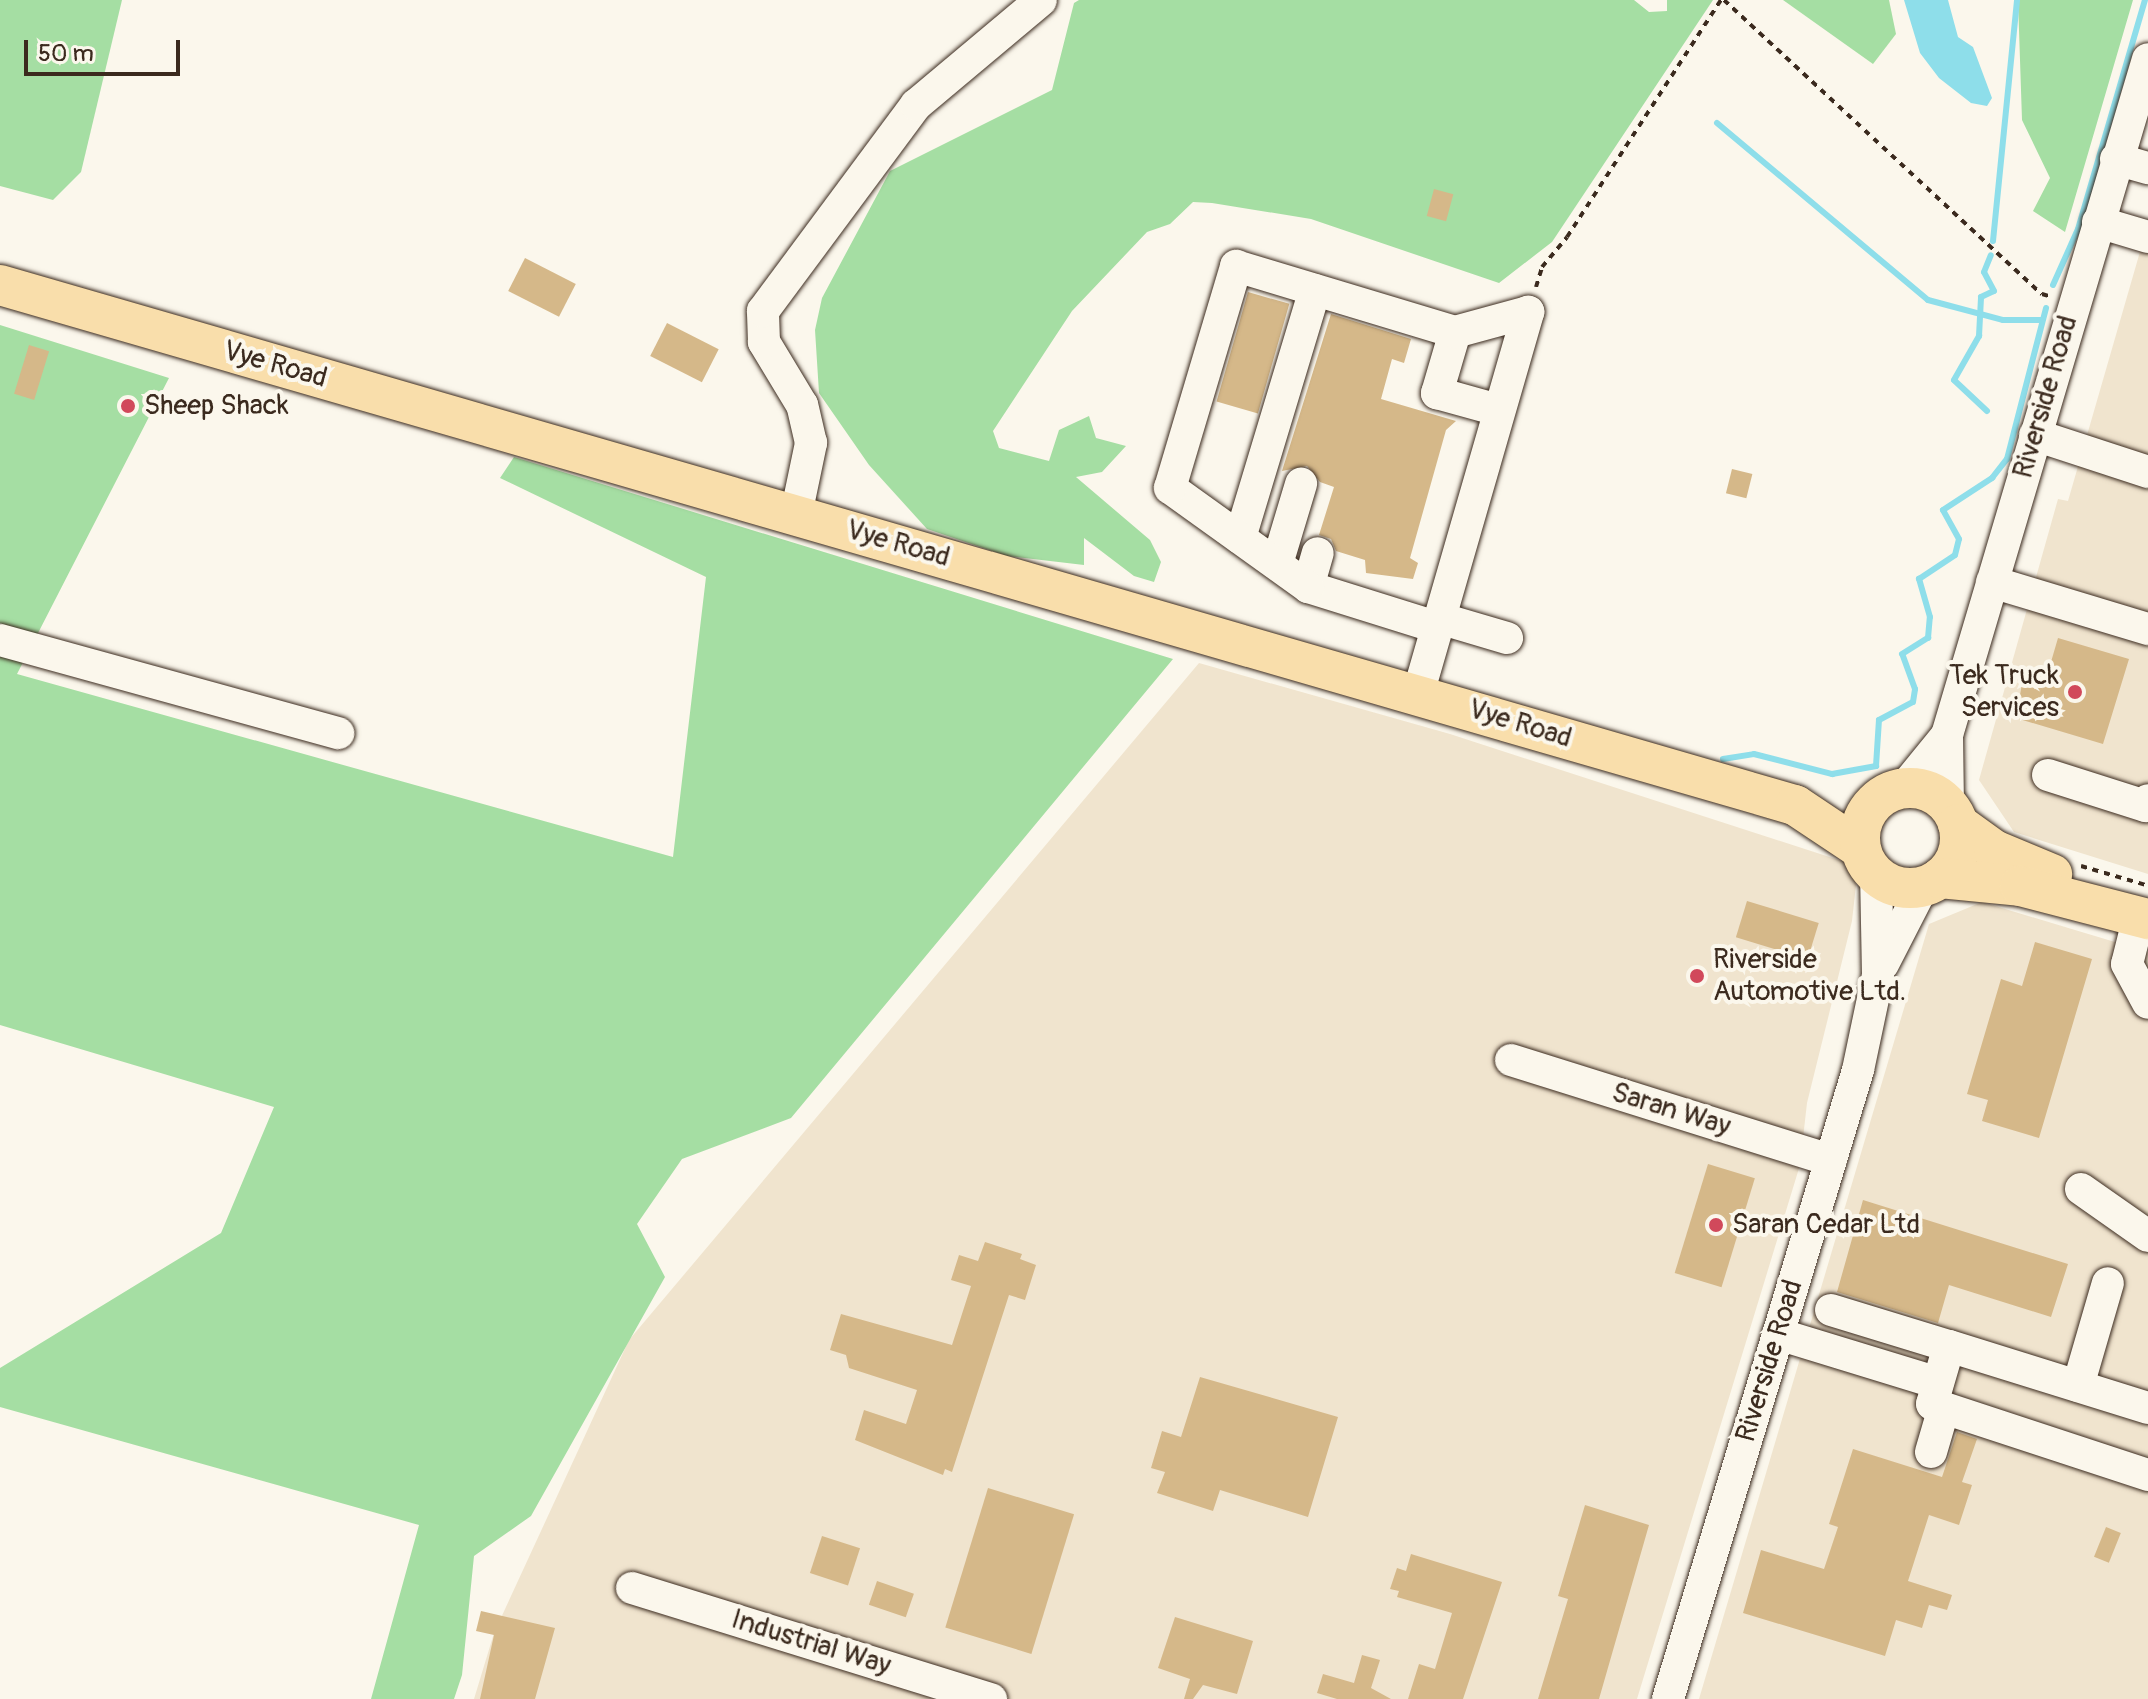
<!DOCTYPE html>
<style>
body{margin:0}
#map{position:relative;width:2148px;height:1699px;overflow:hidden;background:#fbf7ec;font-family:Pangolin,sans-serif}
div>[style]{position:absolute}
.built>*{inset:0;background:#f0e4ce}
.green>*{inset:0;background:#a5dea3}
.water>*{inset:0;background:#8edeea}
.stream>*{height:6px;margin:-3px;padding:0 3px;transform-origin:3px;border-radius:3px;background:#8edeea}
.building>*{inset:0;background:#d5b889;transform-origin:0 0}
.path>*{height:4px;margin-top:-2px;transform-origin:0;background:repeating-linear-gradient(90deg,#3b2a1e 0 6px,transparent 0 12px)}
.roads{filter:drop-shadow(0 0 2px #3b2a1e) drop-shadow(0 0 2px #3b2a1e)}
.minor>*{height:32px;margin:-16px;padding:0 16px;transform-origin:16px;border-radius:16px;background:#fbf7ec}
.major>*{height:40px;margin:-20px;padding:0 20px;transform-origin:20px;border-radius:20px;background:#f9deab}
.major>.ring{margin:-20px;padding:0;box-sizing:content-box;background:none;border:40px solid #f9deab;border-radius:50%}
.dots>*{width:22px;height:22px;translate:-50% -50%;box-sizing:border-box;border:4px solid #fbf7ec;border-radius:50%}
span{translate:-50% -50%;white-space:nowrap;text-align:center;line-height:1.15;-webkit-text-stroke:8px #fbf7ec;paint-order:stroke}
.street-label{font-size:28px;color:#3b2a1e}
.poi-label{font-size:28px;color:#3b2a1e}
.left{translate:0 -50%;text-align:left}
.right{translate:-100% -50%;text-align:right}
.scale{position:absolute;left:24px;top:40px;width:156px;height:36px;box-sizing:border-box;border:4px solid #3b2a1e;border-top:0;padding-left:10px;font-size:24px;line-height:28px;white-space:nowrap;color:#3b2a1e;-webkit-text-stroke:6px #fbf7ec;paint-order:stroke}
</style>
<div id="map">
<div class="built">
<div style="clip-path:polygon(2148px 224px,2148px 874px,2014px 832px,1979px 780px,2058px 499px,2068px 501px)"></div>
<div style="clip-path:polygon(1199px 663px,1450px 734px,1851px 864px,1856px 885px,1852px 921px,1807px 1103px,1800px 1165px,1637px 1699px,474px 1699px,494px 1633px,629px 1340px)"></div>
<div style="clip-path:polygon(1982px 902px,2148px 952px,2148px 1699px,1699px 1699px,1929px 924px)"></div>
</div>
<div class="green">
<div style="clip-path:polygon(0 0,122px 0,81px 172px,53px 200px,0 186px)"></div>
<div style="clip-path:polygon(1079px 0,1634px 0,1649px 12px,1667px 11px,1667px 0,1713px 0,1552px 242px,1499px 283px,1311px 219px,1212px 203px,1193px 202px,1170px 224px,1147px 232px,1072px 311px,993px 431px,999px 448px,1049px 461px,1059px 430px,1089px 416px,1096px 438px,1126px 446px,1102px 472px,1076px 477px,1150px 540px,1161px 562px,1154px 582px,1134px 576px,1084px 538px,1084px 565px,1007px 556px,927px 529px,869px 465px,819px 393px,815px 330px,822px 298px,890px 171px,1052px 90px,1074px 3px)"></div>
<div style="clip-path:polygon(1783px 0,1889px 0,1896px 34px,1873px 64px)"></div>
<div style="clip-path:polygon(2018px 0,2133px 0,2065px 232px,2033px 211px,2050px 178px,2022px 120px)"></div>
<div style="clip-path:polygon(0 325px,169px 378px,17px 674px,673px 857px,706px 577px,500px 478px,514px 457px,1173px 659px,791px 1118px,682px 1159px,637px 1224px,665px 1277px,531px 1516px,474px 1556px,462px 1675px,454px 1699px,371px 1699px,419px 1525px,0 1407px,0 1368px,221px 1233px,274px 1107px,0 1025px)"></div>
</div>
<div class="water">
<div style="clip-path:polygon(1904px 0,1948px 0,1958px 37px,1973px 47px,1992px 98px,1987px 106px,1971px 103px,1939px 78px,1920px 53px)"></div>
</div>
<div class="stream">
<div style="left:1717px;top:123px;width:275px;rotate:40deg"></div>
<div style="left:1928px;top:300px;width:78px;rotate:14.9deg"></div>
<div style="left:2003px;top:320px;width:39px"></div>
<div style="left:1993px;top:241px;width:242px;rotate:-84.3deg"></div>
<div style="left:2053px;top:285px;width:61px;rotate:-65.9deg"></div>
<div style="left:2078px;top:229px;width:239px;rotate:-73.7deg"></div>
<div style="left:1987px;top:411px;width:45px;rotate:-136.8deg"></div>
<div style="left:1954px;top:380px;width:51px;rotate:-60.4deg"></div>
<div style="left:1979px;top:336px;width:39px;rotate:-87deg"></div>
<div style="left:1981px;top:297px;width:14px;rotate:-25deg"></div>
<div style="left:1994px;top:291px;width:21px;rotate:-118deg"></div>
<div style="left:1984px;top:272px;width:18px;rotate:-68deg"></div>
<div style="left:1723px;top:759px;width:31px;rotate:-9deg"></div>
<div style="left:1754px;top:754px;width:81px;rotate:14.4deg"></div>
<div style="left:1832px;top:774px;width:45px;rotate:-10.3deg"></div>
<div style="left:1876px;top:766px;width:46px;rotate:-86.3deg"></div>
<div style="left:1879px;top:720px;width:38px;rotate:-28deg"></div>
<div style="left:1913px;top:702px;width:13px;rotate:-81deg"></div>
<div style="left:1915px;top:689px;width:37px;rotate:-110deg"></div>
<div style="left:1902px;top:654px;width:31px;rotate:-32deg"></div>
<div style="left:1928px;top:638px;width:21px;rotate:-85deg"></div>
<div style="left:1930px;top:617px;width:40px;rotate:-106deg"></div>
<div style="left:1919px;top:579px;width:43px;rotate:-33.7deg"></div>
<div style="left:1955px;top:555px;width:16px;rotate:-76deg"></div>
<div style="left:1959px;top:539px;width:33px;rotate:-119deg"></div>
<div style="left:1943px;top:510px;width:59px;rotate:-33.1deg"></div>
<div style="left:1992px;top:478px;width:24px;rotate:-52deg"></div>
<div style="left:2007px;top:459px;width:156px;rotate:-75.5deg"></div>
</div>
<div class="building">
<div style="left:1434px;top:189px;width:20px;height:28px;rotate:15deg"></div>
<div style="left:525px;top:258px;width:57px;height:37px;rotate:27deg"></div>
<div style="left:1248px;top:292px;width:43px;height:114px;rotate:16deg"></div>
<div style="clip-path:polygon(1331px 314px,1411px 339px,1404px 363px,1392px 359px,1381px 399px,1456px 421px,1446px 430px,1410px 558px,1418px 563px,1413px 579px,1366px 573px,1365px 560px,1336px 551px,1331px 539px,1319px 535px,1334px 487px,1320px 482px,1307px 466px,1282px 471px)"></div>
<div style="left:667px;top:323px;width:58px;height:37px;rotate:27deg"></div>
<div style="left:29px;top:345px;width:21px;height:51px;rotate:17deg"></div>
<div style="left:1732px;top:469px;width:21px;height:25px;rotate:14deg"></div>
<div style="clip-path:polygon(2058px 638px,2129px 659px,2103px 744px,2016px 718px,2024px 672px,2046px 679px)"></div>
<div style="left:1747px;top:901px;width:75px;height:38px;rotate:17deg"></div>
<div style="clip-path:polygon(2035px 942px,2092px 959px,2039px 1138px,1982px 1121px,1988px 1100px,1967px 1094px,2001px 979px,2022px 986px)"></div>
<div style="left:1708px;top:1164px;width:49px;height:114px;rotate:17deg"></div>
<div style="clip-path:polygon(1863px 1200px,2068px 1264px,2051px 1317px,1949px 1285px,1938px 1323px,1837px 1292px)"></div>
<div style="clip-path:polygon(985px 1242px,1022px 1254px,1020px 1259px,1036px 1265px,1025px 1300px,1009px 1295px,952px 1472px,945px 1469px,943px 1475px,855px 1440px,864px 1410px,906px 1424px,917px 1390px,849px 1368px,846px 1355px,830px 1350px,841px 1314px,952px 1345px,971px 1286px,951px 1280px,959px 1255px,978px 1261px)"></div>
<div style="clip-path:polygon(1200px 1377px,1338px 1417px,1308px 1517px,1220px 1490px,1213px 1511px,1157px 1493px,1165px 1472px,1151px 1468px,1162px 1431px,1181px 1437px)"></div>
<div style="clip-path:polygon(1957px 1432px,1977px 1439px,1962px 1482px,1972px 1485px,1959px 1525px,1929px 1515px,1908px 1581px,1952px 1595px,1947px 1610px,1929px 1605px,1922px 1628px,1896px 1620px,1885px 1656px,1743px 1613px,1761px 1550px,1824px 1569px,1838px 1527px,1829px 1524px,1853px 1449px,1942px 1477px)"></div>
<div style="left:988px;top:1488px;width:90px;height:146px;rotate:17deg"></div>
<div style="clip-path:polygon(1585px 1505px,1649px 1525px,1599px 1699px,1538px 1699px,1568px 1599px,1558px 1596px)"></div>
<div style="left:2106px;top:1527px;width:16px;height:32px;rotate:22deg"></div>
<div style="left:822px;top:1536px;width:40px;height:39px;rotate:18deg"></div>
<div style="clip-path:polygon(1411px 1554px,1502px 1582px,1463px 1699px,1408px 1699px,1419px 1664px,1435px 1669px,1452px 1613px,1397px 1597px,1399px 1591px,1390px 1589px,1397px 1568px,1406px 1571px)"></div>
<div style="left:877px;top:1581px;width:39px;height:25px;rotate:19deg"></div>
<div style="clip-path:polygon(481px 1611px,555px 1628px,535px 1699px,480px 1699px,494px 1635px,476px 1631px)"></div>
<div style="clip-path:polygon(1175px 1617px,1253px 1641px,1237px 1694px,1203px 1685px,1193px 1699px,1184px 1699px,1190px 1679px,1158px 1668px)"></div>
<div style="clip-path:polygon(1362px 1655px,1380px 1660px,1371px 1688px,1391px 1699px,1337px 1699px,1317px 1693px,1323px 1674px,1354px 1683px)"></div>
</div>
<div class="path">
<div style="left:1724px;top:0;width:433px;rotate:42.8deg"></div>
<div style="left:2042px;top:294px;width:10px;rotate:17deg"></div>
<div style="left:1536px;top:287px;width:21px;rotate:-73deg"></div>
<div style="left:1542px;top:267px;width:39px;rotate:-50deg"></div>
<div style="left:1567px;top:237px;width:283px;rotate:-57deg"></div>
<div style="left:2081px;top:866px;width:68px;rotate:16.3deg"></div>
</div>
<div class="roads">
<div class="minor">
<div style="left:2116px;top:159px;width:33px;rotate:16deg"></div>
<div style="left:2098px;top:222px;width:52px;rotate:16.7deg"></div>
<div style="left:1455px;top:332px;width:64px;rotate:106.4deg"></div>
<div style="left:1437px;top:393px;width:63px;rotate:15.6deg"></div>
<div style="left:2035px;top:435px;width:119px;rotate:18.1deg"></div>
<div style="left:796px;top:515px;width:74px;rotate:-78.2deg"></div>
<div style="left:811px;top:443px;width:39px;rotate:-103deg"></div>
<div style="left:802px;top:405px;width:74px;rotate:-121.1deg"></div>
<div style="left:764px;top:342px;width:31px;rotate:-92deg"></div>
<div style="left:763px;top:311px;width:257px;rotate:-53.4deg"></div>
<div style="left:916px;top:105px;width:163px;rotate:-40deg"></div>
<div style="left:1240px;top:538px;width:259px;rotate:-73.2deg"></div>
<div style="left:1277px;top:564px;width:84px;rotate:-73.3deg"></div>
<div style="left:1992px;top:582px;width:163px;rotate:16.8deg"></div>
<div style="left:1308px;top:587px;width:35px;rotate:-74deg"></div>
<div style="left:1439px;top:618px;width:71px;rotate:16.4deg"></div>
<div style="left:1436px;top:627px;width:134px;rotate:-162.6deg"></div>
<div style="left:1308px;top:587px;width:170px;rotate:-144.3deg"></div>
<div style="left:1170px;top:488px;width:232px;rotate:-73.4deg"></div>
<div style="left:1236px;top:266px;width:229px;rotate:16.8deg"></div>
<div style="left:1455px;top:332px;width:76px;rotate:-15.3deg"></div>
<div style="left:0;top:640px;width:351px;rotate:15.4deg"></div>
<div style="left:1418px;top:694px;width:398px;rotate:-73.9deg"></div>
<div style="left:1947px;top:735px;width:71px;rotate:89.2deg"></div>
<div style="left:2048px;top:775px;width:103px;rotate:17.6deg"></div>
<div style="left:2146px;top:806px;width:6px;rotate:-72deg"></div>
<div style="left:1903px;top:789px;width:70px;rotate:-50.8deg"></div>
<div style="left:1947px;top:735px;width:705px;rotate:-73.44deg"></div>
<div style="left:2139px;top:916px;width:49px;rotate:104deg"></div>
<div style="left:2127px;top:964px;width:44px;rotate:61.7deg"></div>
<div style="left:1883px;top:964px;width:88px;rotate:-62.9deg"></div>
<div style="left:1511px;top:1060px;width:335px;rotate:17.4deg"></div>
<div style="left:2081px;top:1189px;width:82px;rotate:35deg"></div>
<div style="left:1831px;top:1310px;width:123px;rotate:17deg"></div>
<div style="left:1778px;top:1334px;width:167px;rotate:17deg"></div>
<div style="left:2078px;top:1386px;width:107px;rotate:-73.8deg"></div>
<div style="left:2148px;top:1408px;width:208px;rotate:-162.7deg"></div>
<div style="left:1949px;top:1346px;width:60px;rotate:106.3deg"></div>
<div style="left:1932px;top:1404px;width:227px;rotate:18.2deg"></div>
<div style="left:1931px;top:1452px;width:43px;rotate:-73.7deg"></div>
<div style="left:632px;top:1588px;width:376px;rotate:17.2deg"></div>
<div style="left:1668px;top:1699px;width:657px;rotate:-73.19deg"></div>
<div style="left:1858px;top:1070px;width:97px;rotate:-78.1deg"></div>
<div style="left:1878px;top:975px;width:100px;rotate:-91.1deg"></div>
</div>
<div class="major">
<div style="left:0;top:285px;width:1869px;rotate:16.16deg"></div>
<div style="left:1795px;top:805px;width:79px;rotate:33.7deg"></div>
<div class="ring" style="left:1860px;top:788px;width:60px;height:60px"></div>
<div style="left:1958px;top:824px;width:44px;rotate:35.8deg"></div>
<div style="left:1994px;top:850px;width:63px;rotate:22.5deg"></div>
<div style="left:1940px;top:878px;width:80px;rotate:5.7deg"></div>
<div style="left:2020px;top:886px;width:132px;rotate:14.5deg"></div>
</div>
</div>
<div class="dots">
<div style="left:128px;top:406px;background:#d1495b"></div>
<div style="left:2075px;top:692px;background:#d1495b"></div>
<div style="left:1697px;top:976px;background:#d1495b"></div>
<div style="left:1716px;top:1225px;background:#d1495b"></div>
</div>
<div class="street-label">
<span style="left:275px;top:365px;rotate:16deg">Vye Road</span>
<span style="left:2046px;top:397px;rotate:-74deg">Riverside Road</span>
<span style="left:898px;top:544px;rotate:16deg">Vye Road</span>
<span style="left:1520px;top:724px;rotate:17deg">Vye Road</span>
<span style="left:1671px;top:1110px;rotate:17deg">Saran Way</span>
<span style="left:1770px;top:1361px;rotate:-73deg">Riverside Road</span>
<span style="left:811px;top:1643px;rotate:17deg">Industrial Way</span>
</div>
<div class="poi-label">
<span class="left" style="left:144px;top:406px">Sheep Shack</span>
<span class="right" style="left:2059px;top:692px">Tek Truck<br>Services</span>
<span class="left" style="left:1713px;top:976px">Riverside<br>Automotive Ltd.</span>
<span class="left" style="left:1732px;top:1225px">Saran Cedar Ltd</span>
</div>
<div class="scale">50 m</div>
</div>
